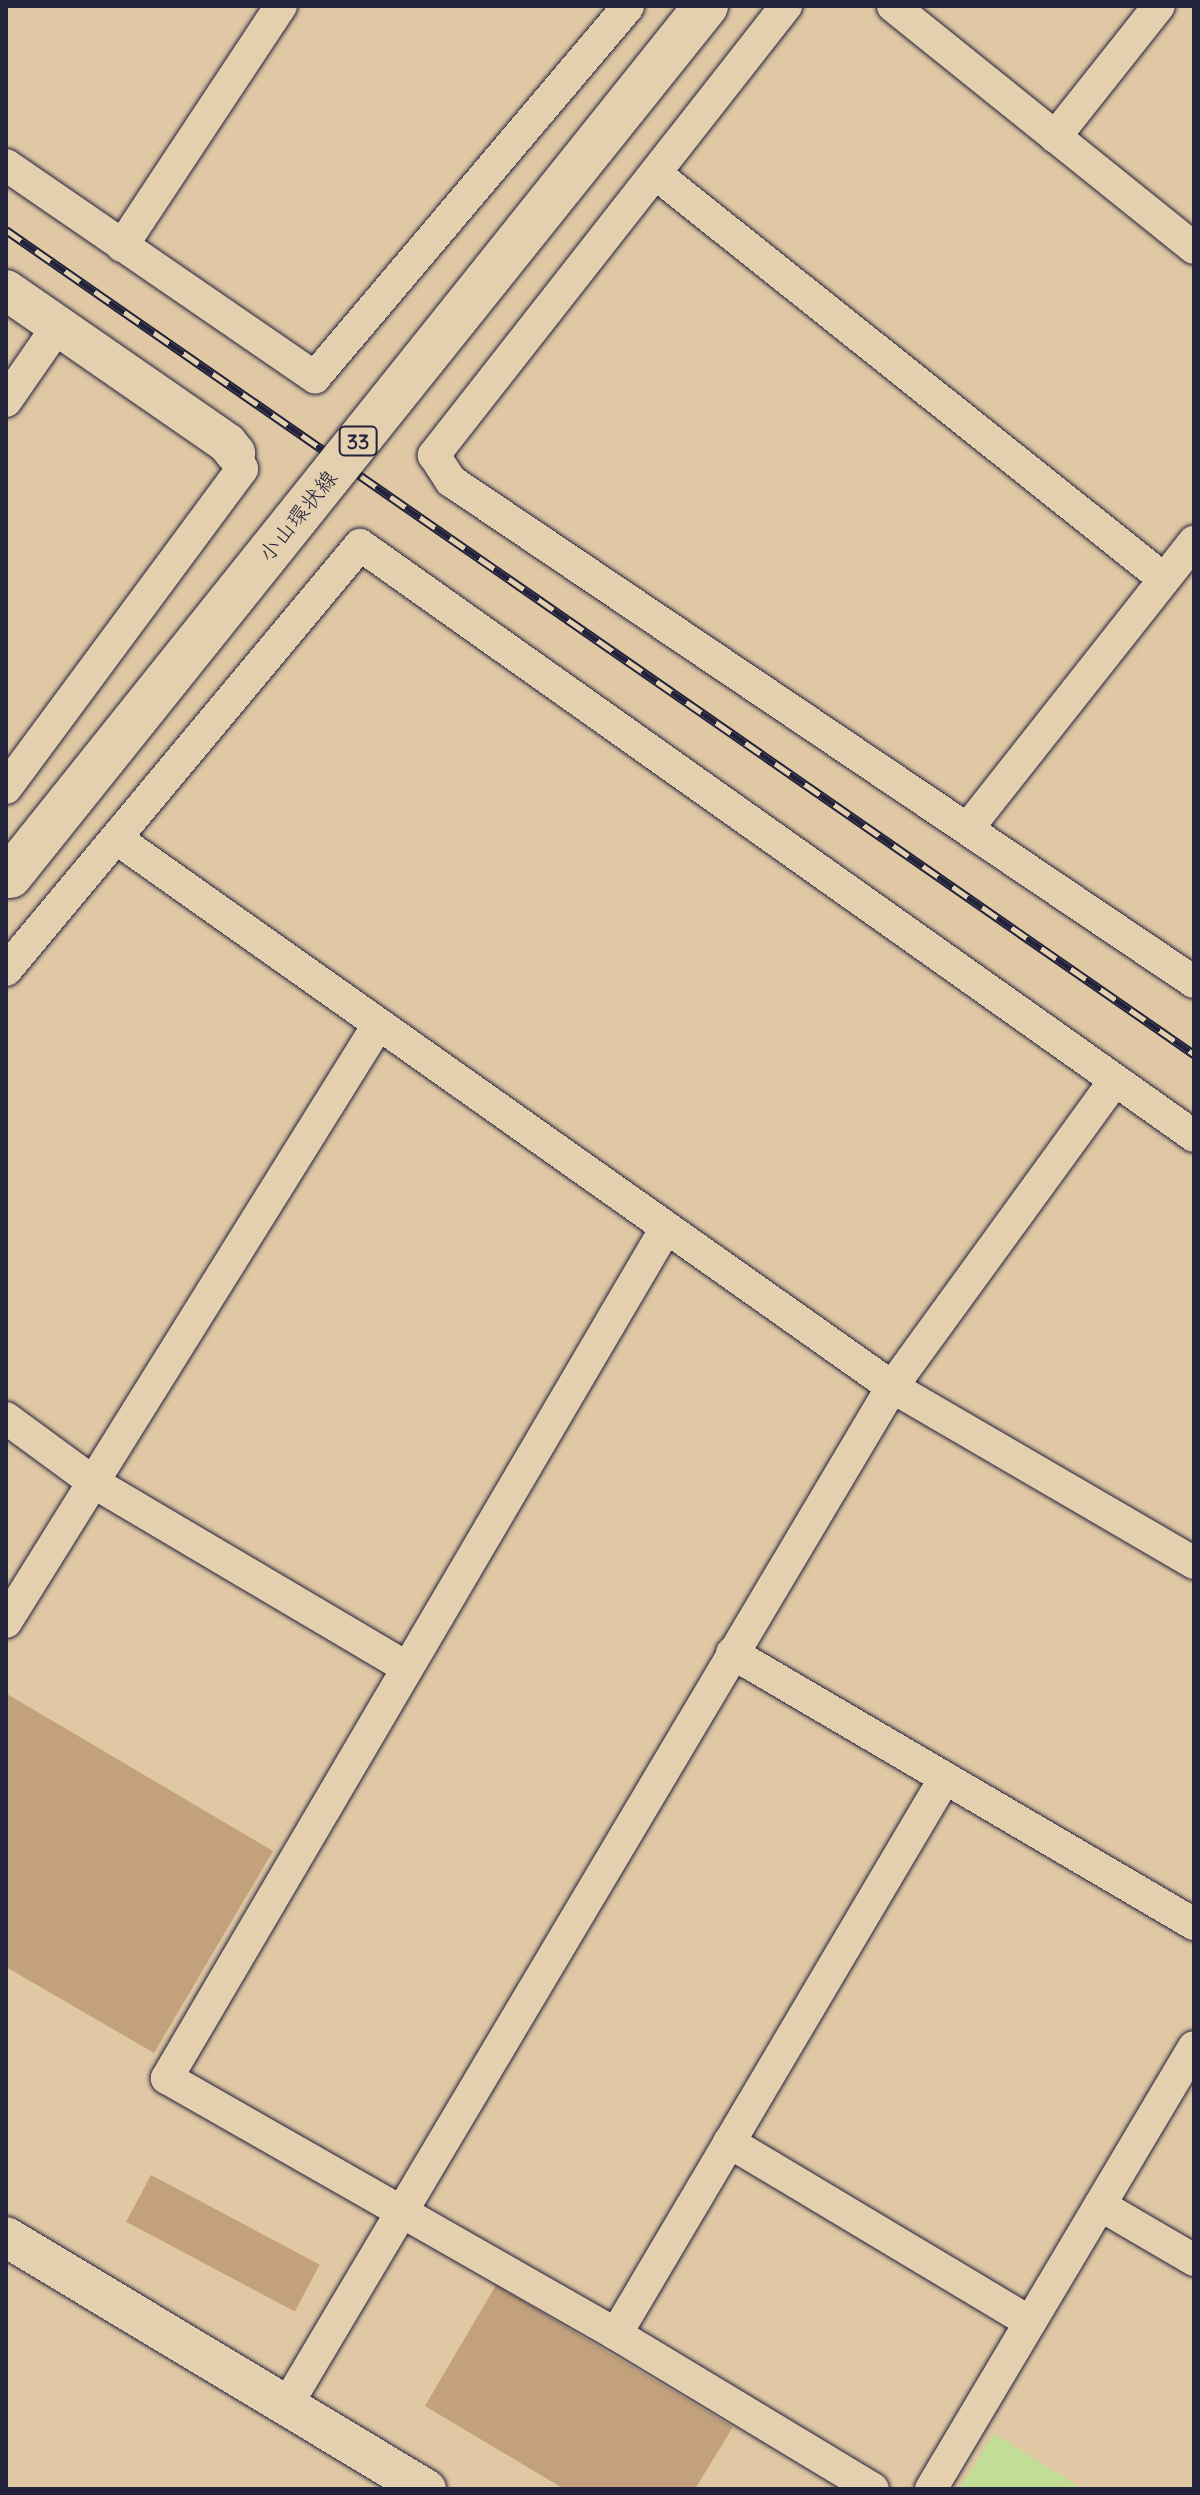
<!DOCTYPE html>
<meta charset="utf-8">
<style>
body{margin:0}
#map{position:relative;width:1200px;height:2495px;overflow:hidden;background:#e0c8a5;font-family:Delius,"Klee One",sans-serif}
div>[style]{position:absolute}
.green>*{inset:0;background:#c2dd95}
.building>*{inset:0;background:#c3a17d;transform-origin:0 0}
.roads{filter:drop-shadow(0 0 2px #22223b) drop-shadow(0 0 2px #22223b)}
.minor>*{height:32px;margin:-16px;padding:0 16px;transform-origin:16px;border-radius:16px;background:#e4cfae}
.tertiary>*{height:40px;margin:-20px;padding:0 20px;transform-origin:20px;border-radius:20px;background:#e4cfae}
.rail>*{height:9px;margin-top:-4.5px;transform-origin:0;background:repeating-linear-gradient(90deg,#e4cfae 0 18px,#22223b 0 36px);box-sizing:border-box;border-block:2px solid #22223b}
.bridges{filter:drop-shadow(0 0 2px #22223b) drop-shadow(0 0 2px #22223b)}
.primary-bridge>*{height:44px;margin:-22px;padding:0 22px;transform-origin:22px;border-radius:22px;background:#e4cfae}
span{translate:-50% -50%;white-space:nowrap;text-align:center;line-height:1.15;-webkit-text-stroke:6px #e4cfae;paint-order:stroke}
.shield-label span{padding:2px 6px;background:#e4cfae;border:2px solid;border-radius:6px;-webkit-text-stroke-width:0}
.shield-label{font-size:20px;color:#22223b;font-weight:700}
.street-label{font-size:22px;color:#22223b}
.frame{position:absolute;inset:0;border:8px solid #22223b;pointer-events:none}
</style>
<div id="map">
<div class="green">
<div style="clip-path:polygon(994px 2434px,1083px 2489px,959px 2489px)"></div>
</div>
<div class="building">
<div style="clip-path:polygon(7px 1694px,273px 1851px,154px 2053px,6px 1967px)"></div>
<div style="left:151px;top:2175px;width:191px;height:53px;rotate:28deg"></div>
<div style="clip-path:polygon(496px 2285px,733px 2427px,695px 2489px,564px 2489px,425px 2406px)"></div>
</div>
<div class="roads">
<div class="minor">
<div style="left:786px;top:6px;width:571px;rotate:128.1deg"></div>
<div style="left:434px;top:455px;width:31px;rotate:57deg"></div>
<div style="left:451px;top:481px;width:896px;rotate:33.99deg"></div>
<div style="left:893px;top:6px;width:386px;rotate:38.8deg"></div>
<div style="left:1055px;top:137px;width:167px;rotate:-51.6deg"></div>
<div style="left:6px;top:165px;width:375px;rotate:34.5deg"></div>
<div style="left:315px;top:377px;width:485px;rotate:-49.8deg"></div>
<div style="left:656px;top:174px;width:650px;rotate:38.56deg"></div>
<div style="left:122px;top:246px;width:288px;rotate:-56.5deg"></div>
<div style="left:6px;top:401px;width:91px;rotate:-55.3deg"></div>
<div style="left:6px;top:788px;width:397px;rotate:-53.5deg"></div>
<div style="left:242px;top:469px;width:17px;rotate:-114deg"></div>
<div style="left:968px;top:828px;width:365px;rotate:-51.7deg"></div>
<div style="left:117px;top:839px;width:949px;rotate:35.26deg"></div>
<div style="left:892px;top:1387px;width:350px;rotate:30.2deg"></div>
<div style="left:6px;top:970px;width:553px;rotate:-50.21deg"></div>
<div style="left:360px;top:545px;width:1022px;rotate:35.32deg"></div>
<div style="left:666px;top:1228px;width:986px;rotate:120.42deg"></div>
<div style="left:167px;top:2078px;width:517px;rotate:29.69deg"></div>
<div style="left:616px;top:2334px;width:300px;rotate:31.1deg"></div>
<div style="left:6px;top:1418px;width:108px;rotate:36.3deg"></div>
<div style="left:93px;top:1482px;width:364px;rotate:30.6deg"></div>
<div style="left:6px;top:1622px;width:703px;rotate:-58.07deg"></div>
<div style="left:732px;top:1653px;width:536px;rotate:30.4deg"></div>
<div style="left:729px;top:2142px;width:351px;rotate:30.9deg"></div>
<div style="left:1100px;top:2205px;width:109px;rotate:30.3deg"></div>
<div style="left:616px;top:2334px;width:646px;rotate:-59.39deg"></div>
<div style="left:288px;top:2403px;width:1182px;rotate:-59.27deg"></div>
<div style="left:892px;top:1387px;width:378px;rotate:-54deg"></div>
<div style="left:931px;top:2489px;width:514px;rotate:-59.25deg"></div>
</div>
<div class="tertiary">
<div style="left:6px;top:290px;width:269px;rotate:34.7deg"></div>
<div style="left:227px;top:443px;width:13px;rotate:51deg"></div>
<div style="left:6px;top:2237px;width:490px;rotate:31deg"></div>
</div>
</div>
<div class="rail">
<div style="left:6px;top:230px;width:1446px;rotate:34.75deg"></div>
</div>
<div class="bridges">
<div class="primary-bridge">
<div style="left:10px;top:876px;width:1114px;rotate:-51.34deg"></div>
</div>
</div>
<div class="shield-label">
<span style="left:358px;top:441px">33</span>
</div>
<div class="street-label">
<span style="left:298px;top:516px;rotate:-51deg">小山環状線</span>
</div>
<div class="frame"></div>
</div>
